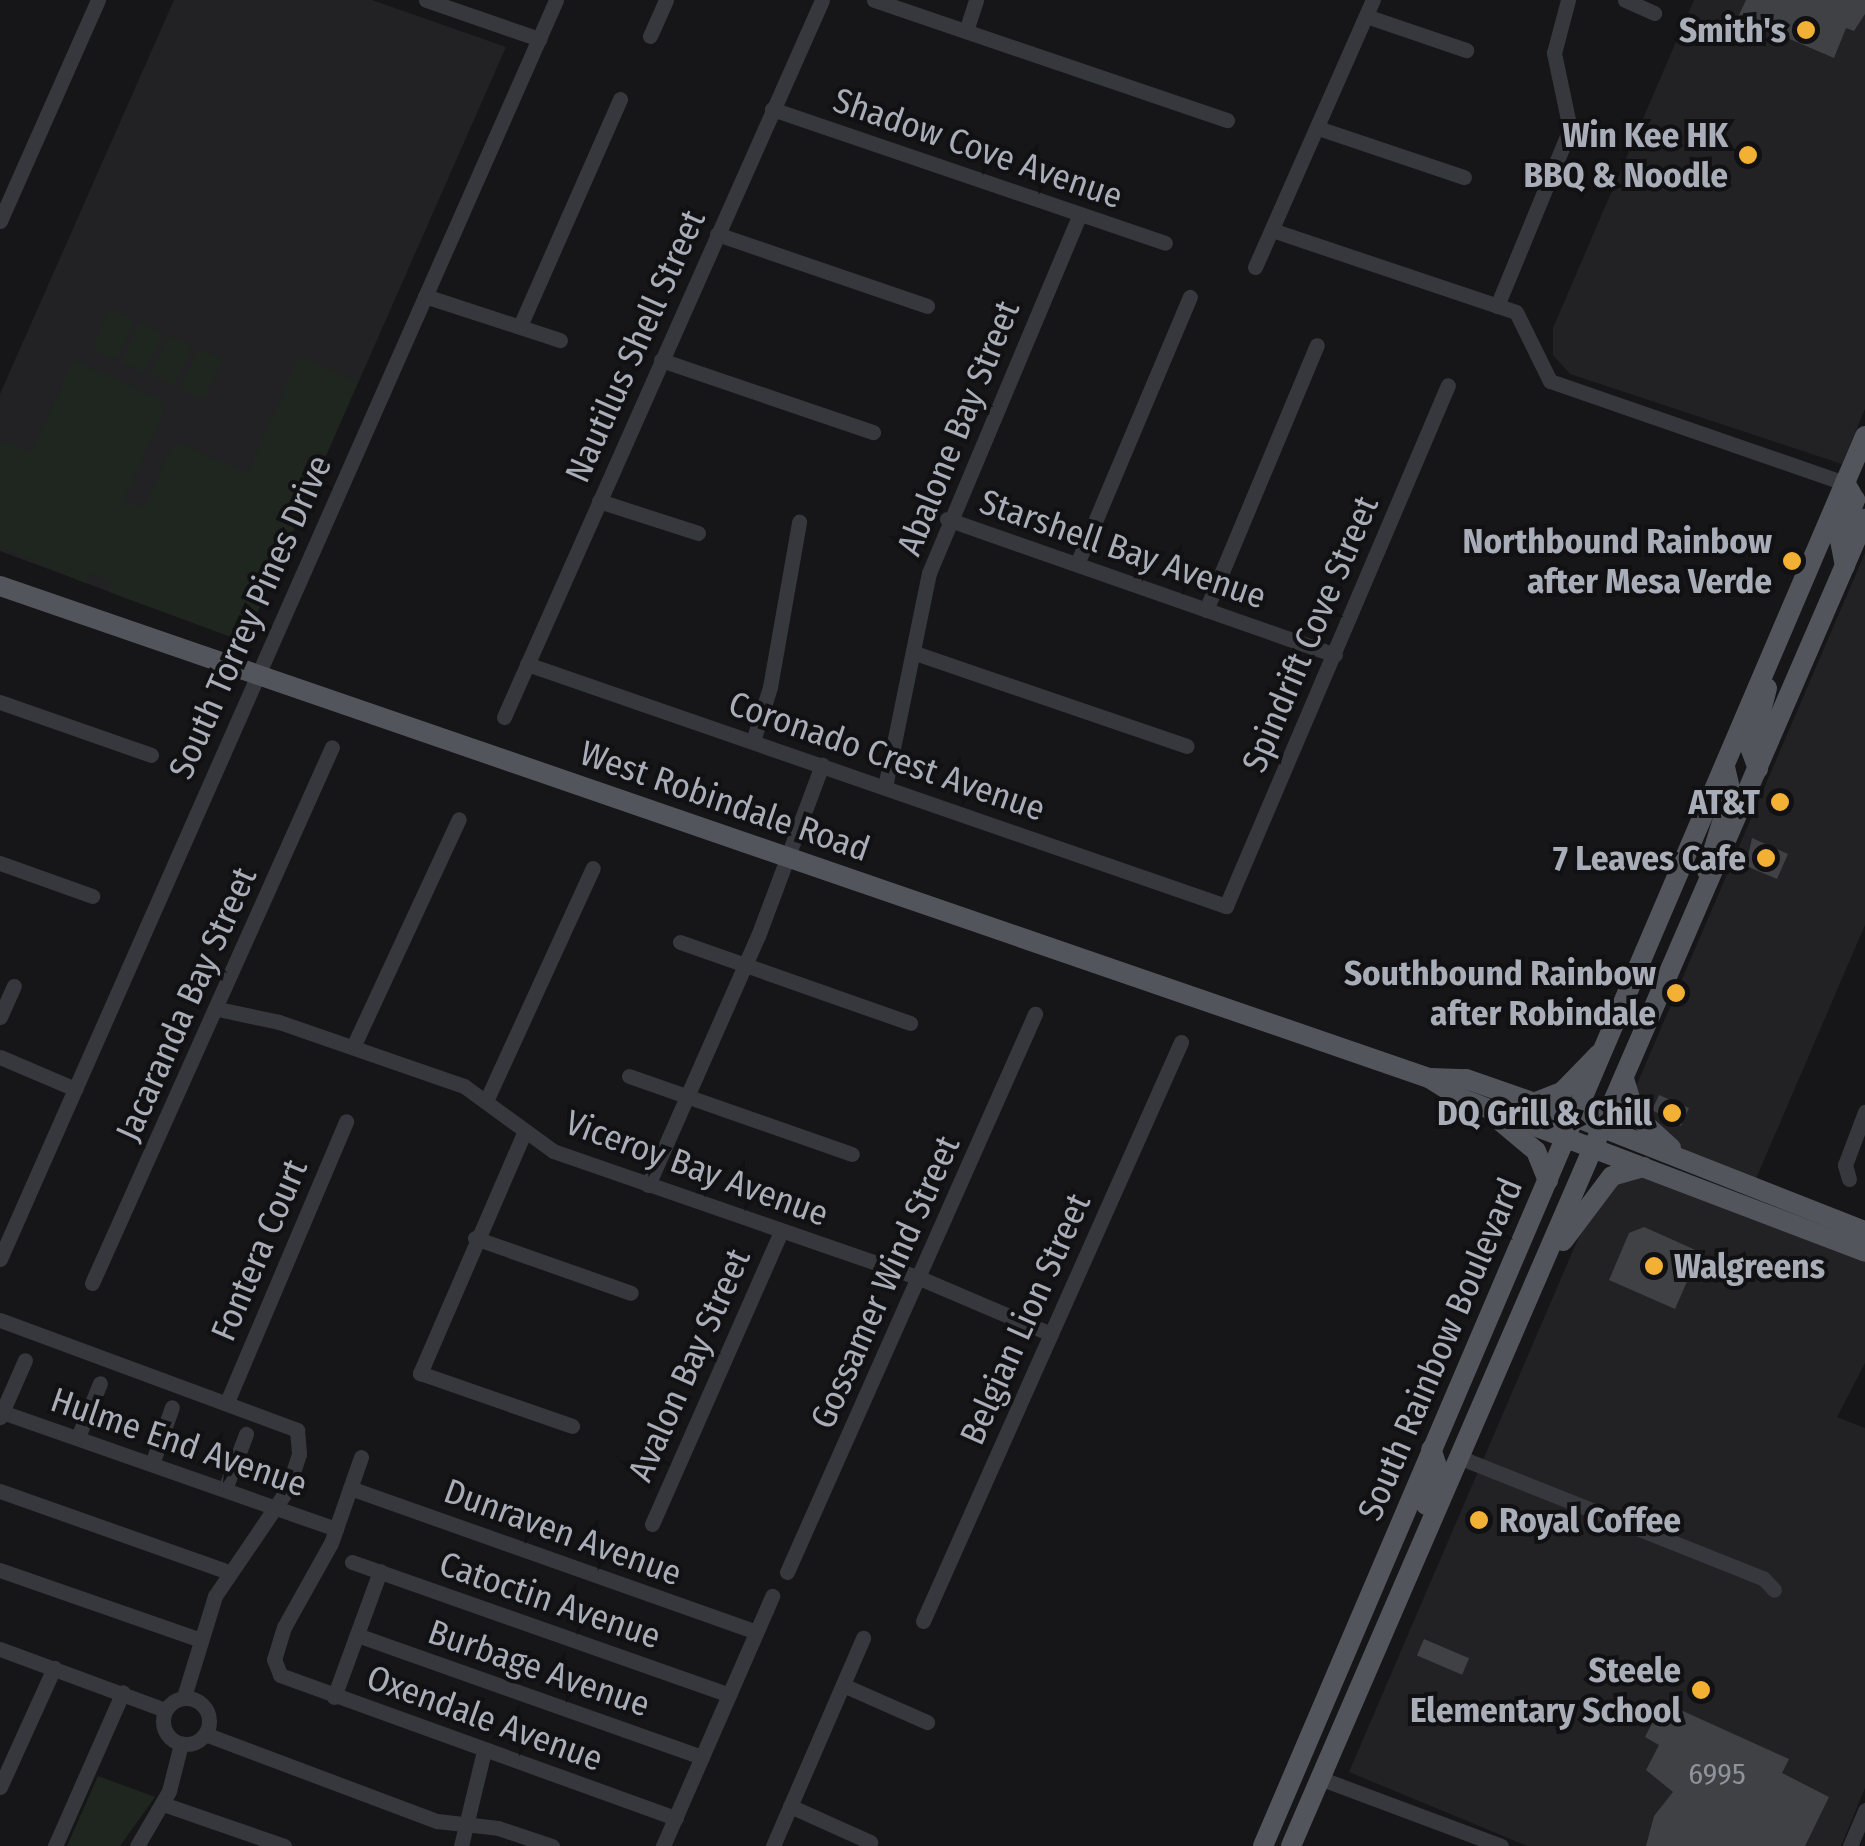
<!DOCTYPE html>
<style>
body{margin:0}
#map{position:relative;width:1865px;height:1846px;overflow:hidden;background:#161618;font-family:"Fira Sans Condensed",sans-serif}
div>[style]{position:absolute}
.built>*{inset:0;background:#222225}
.green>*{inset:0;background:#1e261f;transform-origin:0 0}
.building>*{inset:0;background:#404145;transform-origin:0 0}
.minor>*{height:15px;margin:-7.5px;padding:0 7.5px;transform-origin:7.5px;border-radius:7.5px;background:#37383d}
.minor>.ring{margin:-7.5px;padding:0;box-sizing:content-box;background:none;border:15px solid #37383d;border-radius:50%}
.major>*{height:20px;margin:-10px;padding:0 10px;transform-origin:10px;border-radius:10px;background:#53555c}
.dots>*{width:28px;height:28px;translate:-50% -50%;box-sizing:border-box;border:5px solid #111113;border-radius:50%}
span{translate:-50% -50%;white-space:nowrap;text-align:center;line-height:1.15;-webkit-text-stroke:8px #111113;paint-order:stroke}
.number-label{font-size:30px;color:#8e929b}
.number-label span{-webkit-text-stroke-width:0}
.poi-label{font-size:35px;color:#a8adb8;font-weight:700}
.right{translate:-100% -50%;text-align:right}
.left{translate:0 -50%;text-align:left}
.street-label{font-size:35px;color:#a8adb8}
</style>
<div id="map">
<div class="built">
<div style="clip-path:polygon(174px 0,372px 0,506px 47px,244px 642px,0 551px,0 394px)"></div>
<div style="clip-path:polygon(1694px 0,1865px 0,1865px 409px,1842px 464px,1570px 374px,1553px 355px,1553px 328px)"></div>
<div style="clip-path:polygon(1865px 553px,1865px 925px,1755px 1181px,1686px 1151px,1638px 1111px,1634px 1091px)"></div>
<div style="clip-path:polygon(1640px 1174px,1865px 1262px,1865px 1363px,1837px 1417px,1865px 1428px,1865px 1788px,1841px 1846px,1527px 1846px,1349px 1772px,1587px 1218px,1617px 1180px)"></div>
</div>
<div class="green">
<div style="left:110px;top:309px;width:27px;height:44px;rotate:24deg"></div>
<div style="left:140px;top:322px;width:26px;height:44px;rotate:25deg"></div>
<div style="left:169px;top:335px;width:26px;height:44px;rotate:25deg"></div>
<div style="left:198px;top:348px;width:27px;height:44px;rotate:24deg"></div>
<div style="clip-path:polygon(299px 356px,358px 382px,250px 630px,237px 639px,109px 592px,113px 581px,90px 573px,85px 583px,0 547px,0 440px,31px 452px,74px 361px,161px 399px,164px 413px,123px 501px,144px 508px,171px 448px,181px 444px,248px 473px)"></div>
<div style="clip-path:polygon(98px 1776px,155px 1797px,120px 1846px,67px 1846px)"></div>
</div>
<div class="building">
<div style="clip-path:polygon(1746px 0,1865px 0,1865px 14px,1854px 31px,1846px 28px,1834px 58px,1738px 17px)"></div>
<div style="clip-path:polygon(1752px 838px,1788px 854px,1777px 879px,1746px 866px)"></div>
<div style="clip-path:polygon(1659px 1095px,1689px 1108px,1681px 1126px,1652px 1110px)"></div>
<div style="clip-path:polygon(1644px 1227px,1700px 1252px,1675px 1309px,1609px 1280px,1629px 1233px)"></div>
<div style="left:1424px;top:1639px;width:49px;height:18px;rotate:23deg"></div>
<div style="clip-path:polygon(1663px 1702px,1789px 1759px,1782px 1773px,1829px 1797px,1805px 1846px,1646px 1846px,1654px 1816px,1673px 1792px,1646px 1770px,1659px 1745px,1645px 1737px)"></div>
</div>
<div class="minor">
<div style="left:426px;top:0;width:120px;rotate:19deg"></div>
<div style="left:874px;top:0;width:373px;rotate:18.8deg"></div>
<div style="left:1625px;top:0;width:32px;rotate:24deg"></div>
<div style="left:1366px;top:16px;width:106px;rotate:18.8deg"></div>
<div style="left:966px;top:31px;width:33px;rotate:-72deg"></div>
<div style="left:650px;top:36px;width:39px;rotate:-66deg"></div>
<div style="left:772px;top:109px;width:415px;rotate:18.8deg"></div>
<div style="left:1318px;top:128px;width:154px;rotate:18.6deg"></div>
<div style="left:0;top:221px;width:242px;rotate:-66.1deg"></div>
<div style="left:1272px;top:230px;width:257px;rotate:18.6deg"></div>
<div style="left:1516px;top:312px;width:77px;rotate:63.8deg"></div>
<div style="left:1550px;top:381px;width:312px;rotate:19.1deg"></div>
<div style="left:717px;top:234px;width:222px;rotate:18.9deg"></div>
<div style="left:1255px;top:267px;width:292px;rotate:-66.2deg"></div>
<div style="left:425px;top:296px;width:142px;rotate:18.1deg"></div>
<div style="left:1497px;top:306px;width:191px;rotate:-67.6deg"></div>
<div style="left:1570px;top:129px;width:78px;rotate:-101.9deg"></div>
<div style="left:1554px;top:53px;width:55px;rotate:-75.2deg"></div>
<div style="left:520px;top:326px;width:248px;rotate:-66.2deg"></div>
<div style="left:661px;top:360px;width:224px;rotate:18.8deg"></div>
<div style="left:599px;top:501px;width:104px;rotate:17.9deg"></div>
<div style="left:947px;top:519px;width:411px;rotate:19.3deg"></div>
<div style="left:1077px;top:564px;width:290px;rotate:-67.1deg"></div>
<div style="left:1206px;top:610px;width:287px;rotate:-67.3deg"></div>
<div style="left:915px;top:653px;width:287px;rotate:18.9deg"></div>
<div style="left:527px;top:664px;width:740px;rotate:19.1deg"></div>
<div style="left:1226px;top:906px;width:566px;rotate:-66.92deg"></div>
<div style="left:0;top:702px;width:160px;rotate:19.3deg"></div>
<div style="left:504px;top:717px;width:784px;rotate:-66.08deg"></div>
<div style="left:753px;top:741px;width:57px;rotate:-72.5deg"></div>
<div style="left:770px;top:687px;width:168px;rotate:-80deg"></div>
<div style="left:885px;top:787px;width:218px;rotate:-78.4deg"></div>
<div style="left:929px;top:573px;width:389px;rotate:-67.2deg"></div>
<div style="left:0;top:863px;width:98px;rotate:19.7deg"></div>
<div style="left:680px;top:942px;width:244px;rotate:19.4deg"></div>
<div style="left:218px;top:1009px;width:62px;rotate:12deg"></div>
<div style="left:279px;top:1022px;width:196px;rotate:19.1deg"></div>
<div style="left:464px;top:1086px;width:110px;rotate:36.1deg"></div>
<div style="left:553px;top:1151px;width:391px;rotate:19.1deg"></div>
<div style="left:922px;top:1279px;width:140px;rotate:23.1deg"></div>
<div style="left:0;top:1017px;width:34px;rotate:-66deg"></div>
<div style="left:353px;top:1047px;width:251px;rotate:-65.1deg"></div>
<div style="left:0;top:1057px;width:82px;rotate:23.1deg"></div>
<div style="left:629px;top:1076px;width:236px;rotate:19.3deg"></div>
<div style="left:487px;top:1099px;width:254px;rotate:-65.4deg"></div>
<div style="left:524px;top:1133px;width:262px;rotate:113.4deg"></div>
<div style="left:420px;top:1373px;width:161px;rotate:19.2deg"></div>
<div style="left:1849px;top:1179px;width:15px;rotate:-106deg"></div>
<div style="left:1845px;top:1165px;width:57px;rotate:-69.3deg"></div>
<div style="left:648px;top:1185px;width:272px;rotate:-66.2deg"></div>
<div style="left:758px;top:936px;width:183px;rotate:-69.5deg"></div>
<div style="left:475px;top:1238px;width:165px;rotate:19.4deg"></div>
<div style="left:0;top:1259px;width:1376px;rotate:-66.17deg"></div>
<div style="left:92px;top:1283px;width:587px;rotate:-65.88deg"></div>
<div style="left:0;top:1320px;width:317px;rotate:20.3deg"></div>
<div style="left:297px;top:1430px;width:24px;rotate:85deg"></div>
<div style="left:299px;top:1454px;width:38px;rotate:108deg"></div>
<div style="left:287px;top:1490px;width:128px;rotate:124.2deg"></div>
<div style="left:215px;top:1596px;width:106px;rotate:107.1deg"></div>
<div style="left:227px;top:1402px;width:305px;rotate:-67deg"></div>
<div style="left:2px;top:1412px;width:354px;rotate:19.3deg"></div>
<div style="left:0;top:1417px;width:62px;rotate:-66.3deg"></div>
<div style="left:78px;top:1437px;width:58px;rotate:-67.8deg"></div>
<div style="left:361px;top:1457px;width:91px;rotate:109.2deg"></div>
<div style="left:331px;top:1543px;width:96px;rotate:119.2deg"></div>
<div style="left:284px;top:1627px;width:34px;rotate:107deg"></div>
<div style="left:274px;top:1659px;width:17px;rotate:69deg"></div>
<div style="left:280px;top:1675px;width:421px;rotate:19.9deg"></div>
<div style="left:1461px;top:1458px;width:325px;rotate:21.7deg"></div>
<div style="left:1763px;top:1578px;width:16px;rotate:47deg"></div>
<div style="left:152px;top:1464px;width:60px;rotate:-70.7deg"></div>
<div style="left:350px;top:1488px;width:431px;rotate:19.5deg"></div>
<div style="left:225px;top:1489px;width:59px;rotate:-69.1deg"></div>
<div style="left:0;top:1491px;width:243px;rotate:19.5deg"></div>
<div style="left:652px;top:1524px;width:320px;rotate:-66.2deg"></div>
<div style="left:352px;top:1562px;width:400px;rotate:19.4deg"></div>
<div style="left:0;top:1570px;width:210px;rotate:19.2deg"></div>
<div style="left:787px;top:1572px;width:611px;rotate:-66.04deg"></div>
<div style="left:923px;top:1621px;width:634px;rotate:-65.98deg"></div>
<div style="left:357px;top:1635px;width:366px;rotate:19.5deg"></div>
<div style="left:0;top:1649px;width:176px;rotate:20.3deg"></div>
<div style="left:843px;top:1685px;width:92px;rotate:23.8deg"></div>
<div style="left:334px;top:1697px;width:134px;rotate:-69.9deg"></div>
<div class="ring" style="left:163px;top:1698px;width:31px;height:31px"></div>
<div style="left:205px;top:1734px;width:248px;rotate:20.6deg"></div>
<div style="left:437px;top:1821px;width:61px;rotate:6.5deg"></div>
<div style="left:498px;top:1828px;width:57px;rotate:18.4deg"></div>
<div style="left:1322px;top:1779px;width:191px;rotate:20.5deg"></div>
<div style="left:0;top:1787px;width:131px;rotate:-65.6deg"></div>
<div style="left:163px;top:1804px;width:128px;rotate:19.1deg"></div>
<div style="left:790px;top:1806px;width:88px;rotate:24.2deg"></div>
<div style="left:55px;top:1846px;width:168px;rotate:-66.2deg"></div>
<div style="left:137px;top:1846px;width:64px;rotate:-59.8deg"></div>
<div style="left:169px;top:1791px;width:49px;rotate:-75.7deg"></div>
<div style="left:461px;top:1846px;width:98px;rotate:-76.4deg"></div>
<div style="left:663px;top:1846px;width:273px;rotate:-66.4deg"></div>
<div style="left:773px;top:1846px;width:227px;rotate:-66.6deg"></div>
<div style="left:1850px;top:1846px;width:39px;rotate:-67deg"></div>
</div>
<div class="major">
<div style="left:1845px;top:566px;width:26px;rotate:-101deg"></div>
<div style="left:1840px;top:540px;width:43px;rotate:-69.4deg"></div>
<div style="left:1855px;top:500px;width:20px;rotate:-120deg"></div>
<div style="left:0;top:586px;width:1511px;rotate:19deg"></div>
<div style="left:1429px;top:1078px;width:40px;rotate:32deg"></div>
<div style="left:1463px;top:1099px;width:430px;rotate:20.8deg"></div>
<div style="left:1758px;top:769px;width:20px;rotate:-110deg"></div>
<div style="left:1751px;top:750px;width:64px;rotate:-75.5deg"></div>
<div style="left:1707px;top:871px;width:82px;rotate:-72.9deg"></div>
<div style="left:1731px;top:793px;width:26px;rotate:-103deg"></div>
<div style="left:1431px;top:1078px;width:35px;rotate:2deg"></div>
<div style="left:1466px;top:1079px;width:115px;rotate:19.2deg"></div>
<div style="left:1575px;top:1117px;width:312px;rotate:21.5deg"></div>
<div style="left:1625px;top:1082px;width:34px;rotate:73deg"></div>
<div style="left:1635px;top:1115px;width:49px;rotate:42.5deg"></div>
<div style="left:1533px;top:1103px;width:31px;rotate:-21deg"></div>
<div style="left:1562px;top:1092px;width:53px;rotate:-45.8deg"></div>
<div style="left:1499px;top:1120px;width:48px;rotate:40deg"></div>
<div style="left:1536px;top:1151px;width:32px;rotate:68deg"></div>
<div style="left:1563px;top:1241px;width:81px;rotate:-53deg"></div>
<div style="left:1612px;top:1176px;width:33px;rotate:-16deg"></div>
<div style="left:1426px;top:1505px;width:35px;rotate:-68deg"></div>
<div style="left:1439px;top:1472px;width:24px;rotate:-109deg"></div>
<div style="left:1263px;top:1846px;width:1533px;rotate:-66.88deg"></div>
<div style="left:1291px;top:1846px;width:1446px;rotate:-66.61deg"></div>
</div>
<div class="dots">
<div style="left:1806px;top:30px;background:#f2b134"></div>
<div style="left:1748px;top:155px;background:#f2b134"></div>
<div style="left:1792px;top:561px;background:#f2b134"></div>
<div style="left:1780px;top:802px;background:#f2b134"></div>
<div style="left:1766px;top:858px;background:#f2b134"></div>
<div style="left:1676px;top:993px;background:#f2b134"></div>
<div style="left:1672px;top:1113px;background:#f2b134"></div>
<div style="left:1654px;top:1266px;background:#f2b134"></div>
<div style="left:1479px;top:1520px;background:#f2b134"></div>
<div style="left:1701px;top:1690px;background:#f2b134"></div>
</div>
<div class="number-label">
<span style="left:1717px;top:1774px">6995</span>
</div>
<div class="poi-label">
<span class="right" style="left:1786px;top:30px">Smith's</span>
<span class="right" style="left:1728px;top:155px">Win Kee HK<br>BBQ &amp; Noodle</span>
<span class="right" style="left:1772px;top:561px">Northbound Rainbow<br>after Mesa Verde</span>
<span class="right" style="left:1760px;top:802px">AT&amp;T</span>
<span class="right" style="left:1746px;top:858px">7 Leaves Cafe</span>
<span class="right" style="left:1656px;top:993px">Southbound Rainbow<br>after Robindale</span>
<span class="right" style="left:1652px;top:1113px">DQ Grill &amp; Chill</span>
<span class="left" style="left:1674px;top:1266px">Walgreens</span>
<span class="left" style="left:1499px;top:1520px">Royal Coffee</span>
<span class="right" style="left:1681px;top:1690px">Steele<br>Elementary School</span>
</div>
<div class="street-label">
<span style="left:978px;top:148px;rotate:19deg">Shadow Cove Avenue</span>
<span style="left:635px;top:346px;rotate:-66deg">Nautilus Shell Street</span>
<span style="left:958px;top:428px;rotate:-68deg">Abalone Bay Street</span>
<span style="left:1123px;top:549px;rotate:19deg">Starshell Bay Avenue</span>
<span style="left:250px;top:617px;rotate:-66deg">South Torrey Pines Drive</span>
<span style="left:1310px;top:634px;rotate:-67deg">Spindrift Cove Street</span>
<span style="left:887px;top:756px;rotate:19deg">Coronado Crest Avenue</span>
<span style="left:725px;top:801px;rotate:19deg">West Robindale Road</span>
<span style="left:186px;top:1004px;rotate:-66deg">Jacaranda Bay Street</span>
<span style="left:697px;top:1168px;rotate:20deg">Viceroy Bay Avenue</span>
<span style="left:259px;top:1250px;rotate:-67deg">Fontera Court</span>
<span style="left:885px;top:1282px;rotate:-66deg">Gossamer Wind Street</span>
<span style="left:1025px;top:1319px;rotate:-66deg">Belgian Lion Street</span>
<span style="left:1440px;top:1349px;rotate:-67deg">South Rainbow Boulevard</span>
<span style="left:689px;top:1365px;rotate:-66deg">Avalon Bay Street</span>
<span style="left:179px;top:1442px;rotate:19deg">Hulme End Avenue</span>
<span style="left:563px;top:1532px;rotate:20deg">Dunraven Avenue</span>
<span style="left:550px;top:1600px;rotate:19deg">Catoctin Avenue</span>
<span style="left:539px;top:1668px;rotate:19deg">Burbage Avenue</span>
<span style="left:485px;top:1718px;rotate:20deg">Oxendale Avenue</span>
</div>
</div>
